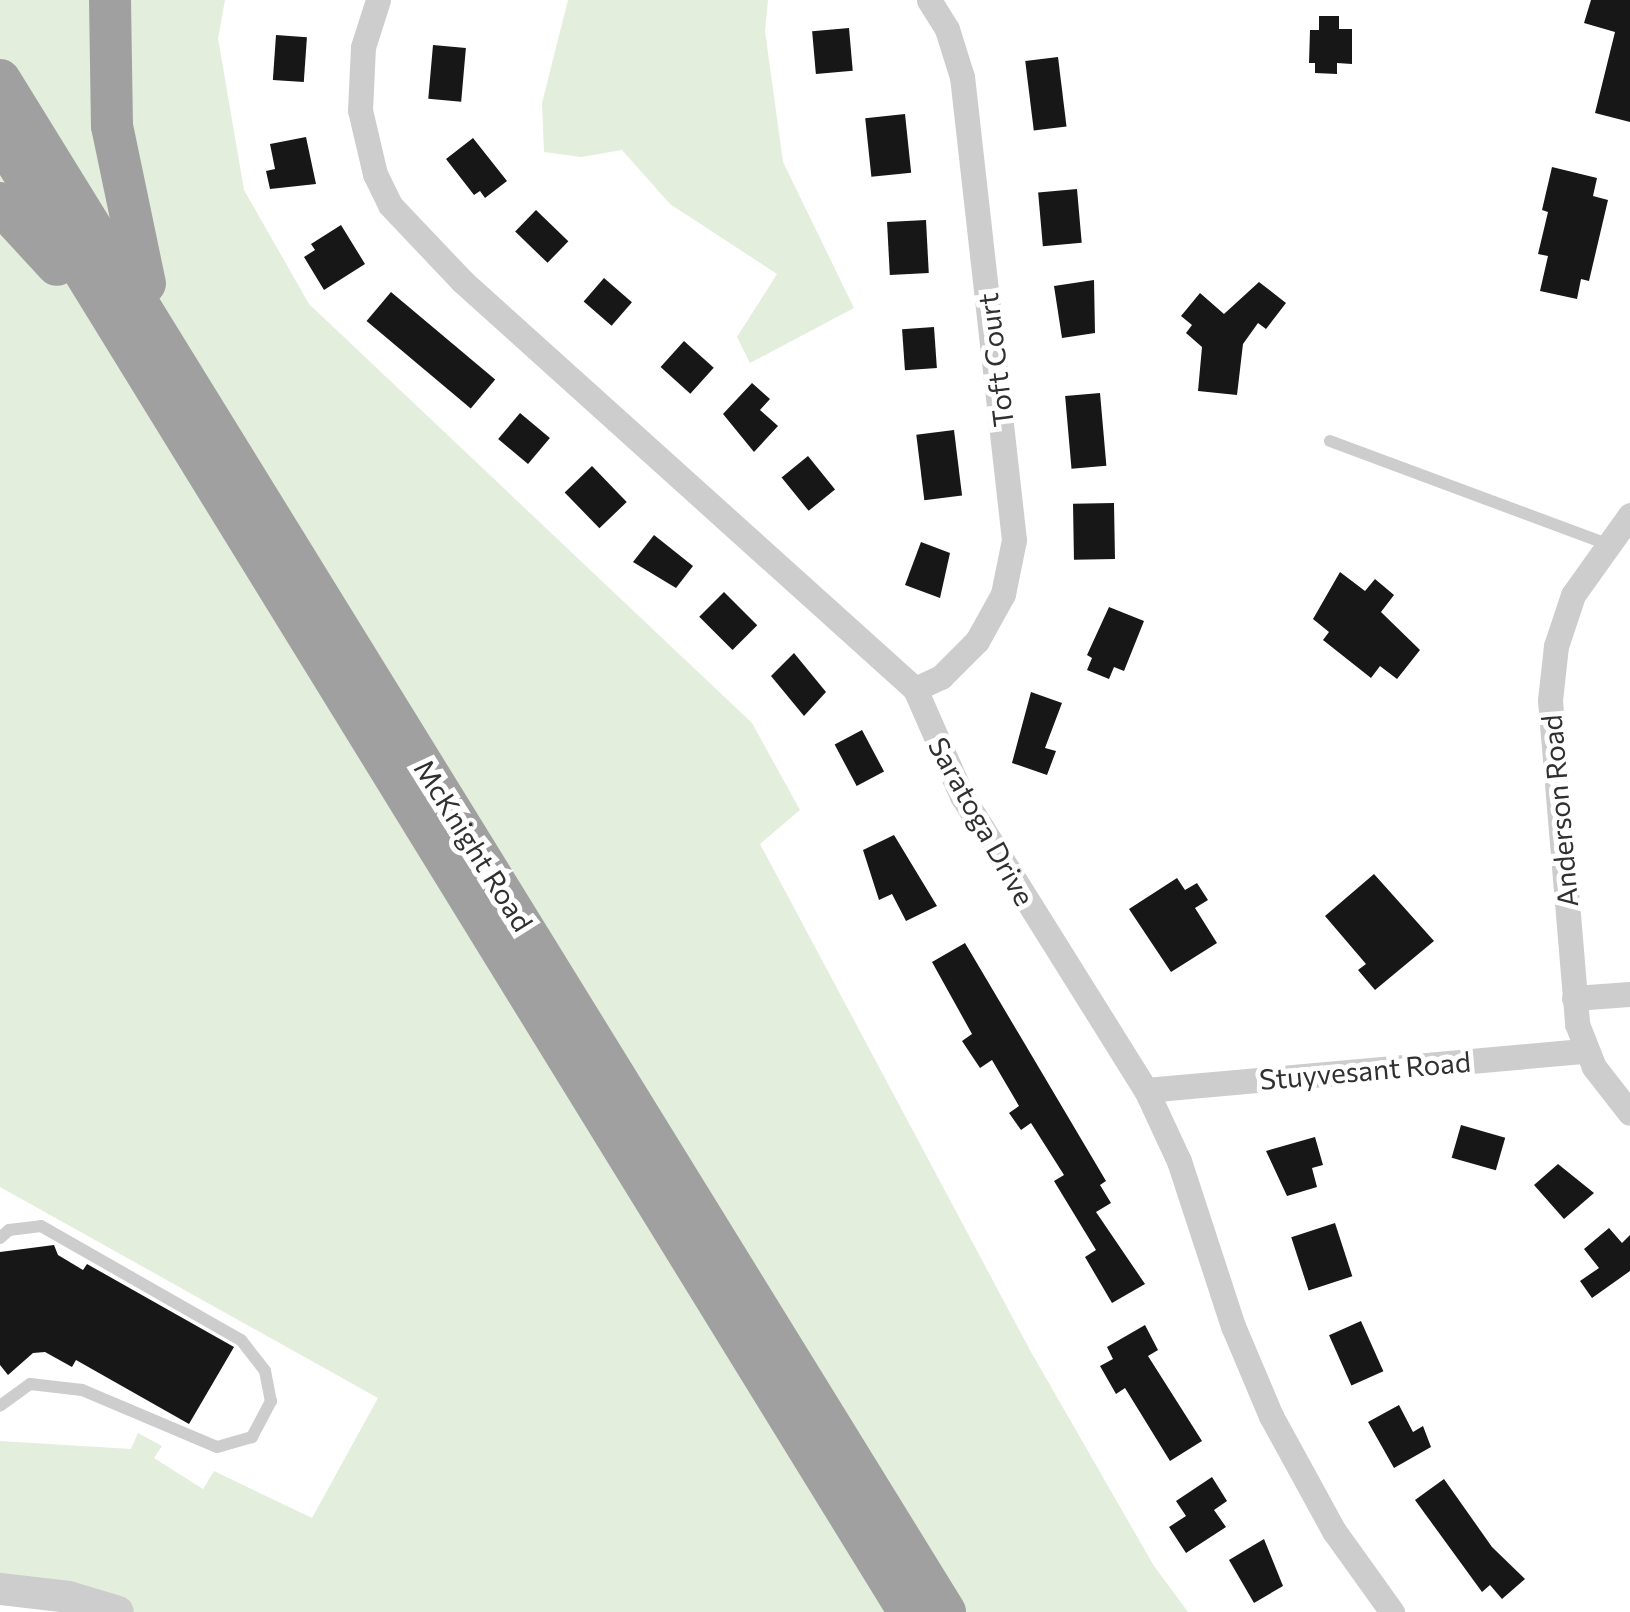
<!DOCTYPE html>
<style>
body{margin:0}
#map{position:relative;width:1630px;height:1612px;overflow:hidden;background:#fff;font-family:Commissioner,sans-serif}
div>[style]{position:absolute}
.green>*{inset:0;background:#e4eedc}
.building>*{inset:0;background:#171717;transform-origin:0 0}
.service>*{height:12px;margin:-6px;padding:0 6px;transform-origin:6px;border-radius:6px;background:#cdcdcd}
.minor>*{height:25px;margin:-12.5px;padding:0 12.5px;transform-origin:12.5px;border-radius:12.5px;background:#cdcdcd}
.tertiary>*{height:32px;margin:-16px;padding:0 16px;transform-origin:16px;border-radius:16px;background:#cdcdcd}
.trunk>*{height:42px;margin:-21px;padding:0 21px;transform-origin:21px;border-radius:21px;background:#a0a0a0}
span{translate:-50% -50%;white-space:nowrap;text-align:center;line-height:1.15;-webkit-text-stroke:10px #fff;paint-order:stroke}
.street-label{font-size:28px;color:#303030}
</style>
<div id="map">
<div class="green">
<div style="clip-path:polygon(0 0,225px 0,218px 38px,244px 190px,309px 304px,752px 723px,800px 810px,760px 844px,1031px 1352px,1154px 1566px,1188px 1612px,945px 1612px,0 80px)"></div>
<div style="clip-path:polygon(568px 0,768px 0,765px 31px,783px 162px,854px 308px,750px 363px,737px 337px,777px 274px,670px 204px,622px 150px,581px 157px,544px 152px,542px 103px)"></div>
<div style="clip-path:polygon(0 135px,909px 1612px,118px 1612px,0 1589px,0 1441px,131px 1449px,138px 1433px,162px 1446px,154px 1458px,203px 1489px,214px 1471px,312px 1518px,378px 1398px,0 1187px)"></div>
</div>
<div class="building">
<div style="clip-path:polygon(1591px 0,1630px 0,1630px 122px,1595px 113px,1615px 32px,1584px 23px)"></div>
<div style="clip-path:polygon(1319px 16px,1339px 16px,1339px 29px,1352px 29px,1352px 64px,1337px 63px,1337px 74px,1315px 73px,1315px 63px,1309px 63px,1310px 30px,1319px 30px)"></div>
<div style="left:849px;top:28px;width:43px;height:37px;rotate:85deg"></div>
<div style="left:276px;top:35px;width:31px;height:45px;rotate:4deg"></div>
<div style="left:433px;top:45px;width:33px;height:54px;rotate:5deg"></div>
<div style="left:1058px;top:57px;width:70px;height:33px;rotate:83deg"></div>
<div style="left:905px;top:114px;width:59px;height:40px;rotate:84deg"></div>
<div style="clip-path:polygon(306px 137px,316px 184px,270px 189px,266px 171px,275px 169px,270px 144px)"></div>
<div style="clip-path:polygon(473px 138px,507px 181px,485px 198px,480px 191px,474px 195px,446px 159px)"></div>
<div style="clip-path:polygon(1552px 167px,1597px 178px,1593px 196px,1608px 200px,1589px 281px,1581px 279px,1577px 299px,1540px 291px,1548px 256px,1538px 254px,1548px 212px,1542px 210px)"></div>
<div style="left:1077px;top:189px;width:54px;height:39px;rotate:85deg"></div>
<div style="left:536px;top:210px;width:45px;height:30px;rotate:44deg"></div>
<div style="left:926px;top:220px;width:53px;height:39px;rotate:87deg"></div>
<div style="clip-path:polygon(341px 225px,365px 264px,324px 290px,304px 257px,315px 250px,311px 244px)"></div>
<div style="left:604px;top:278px;width:37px;height:31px;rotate:41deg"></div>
<div style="clip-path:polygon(1094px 280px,1095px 333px,1062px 338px,1054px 286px)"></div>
<div style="clip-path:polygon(1259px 282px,1286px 303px,1266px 329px,1258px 323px,1243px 344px,1237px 395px,1198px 391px,1202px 347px,1186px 333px,1192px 325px,1181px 316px,1200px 293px,1224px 314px)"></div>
<div style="left:391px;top:292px;width:136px;height:38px;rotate:40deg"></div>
<div style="left:934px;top:327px;width:41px;height:32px;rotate:86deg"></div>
<div style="left:684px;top:341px;width:40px;height:35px;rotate:42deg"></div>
<div style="clip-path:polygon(752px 383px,770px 399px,760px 410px,778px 426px,754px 452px,723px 414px)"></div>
<div style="left:1100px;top:393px;width:73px;height:35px;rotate:85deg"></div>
<div style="left:520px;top:413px;width:39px;height:34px;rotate:40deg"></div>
<div style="left:954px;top:430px;width:66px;height:38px;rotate:83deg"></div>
<div style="left:808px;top:456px;width:43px;height:34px;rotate:51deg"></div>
<div style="left:592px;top:466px;width:50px;height:38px;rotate:46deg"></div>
<div style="left:1114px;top:503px;width:56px;height:41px;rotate:89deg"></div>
<div style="clip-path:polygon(654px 535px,693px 566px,676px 588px,633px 562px)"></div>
<div style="clip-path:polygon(921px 542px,950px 553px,940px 598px,905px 585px)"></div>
<div style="clip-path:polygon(1340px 572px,1365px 591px,1375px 579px,1394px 595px,1381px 612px,1420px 650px,1397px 679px,1380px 666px,1371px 678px,1323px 640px,1329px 632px,1313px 619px)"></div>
<div style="left:724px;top:592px;width:47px;height:35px;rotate:45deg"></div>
<div style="clip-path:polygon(1109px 607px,1144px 621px,1124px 671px,1114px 667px,1109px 679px,1087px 670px,1092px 658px,1087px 655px)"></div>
<div style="clip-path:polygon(794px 653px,826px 692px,804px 716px,771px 676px)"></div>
<div style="clip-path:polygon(1031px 692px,1062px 703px,1045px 748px,1056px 751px,1047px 775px,1012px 763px)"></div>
<div style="left:862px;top:730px;width:47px;height:31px;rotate:62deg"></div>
<div style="clip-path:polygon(894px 835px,937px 906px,906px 921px,892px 894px,879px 900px,863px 850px)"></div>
<div style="clip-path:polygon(1374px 874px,1434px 941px,1375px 990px,1358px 970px,1366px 964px,1325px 916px)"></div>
<div style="clip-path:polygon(1177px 878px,1185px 890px,1197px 883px,1208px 900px,1195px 908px,1217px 943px,1171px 972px,1129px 909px)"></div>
<div style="clip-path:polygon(965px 943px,1106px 1181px,1100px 1185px,1111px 1203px,1096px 1212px,1145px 1284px,1112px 1303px,1085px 1257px,1096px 1250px,1054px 1181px,1064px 1175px,1031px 1123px,1021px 1130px,1009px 1113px,1019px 1106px,992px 1060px,980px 1068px,962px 1041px,972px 1034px,932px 962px)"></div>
<div style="left:1461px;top:1125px;width:46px;height:34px;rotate:16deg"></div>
<div style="clip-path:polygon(1315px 1137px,1323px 1165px,1312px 1168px,1317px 1187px,1287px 1196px,1266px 1151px)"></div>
<div style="clip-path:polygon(1558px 1164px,1594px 1193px,1564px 1219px,1534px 1185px)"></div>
<div style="left:1335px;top:1223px;width:56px;height:46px;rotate:72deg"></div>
<div style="clip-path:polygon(1609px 1228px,1622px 1243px,1630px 1235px,1630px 1271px,1592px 1298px,1580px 1281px,1599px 1268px,1584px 1249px)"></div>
<div style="clip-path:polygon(54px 1245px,58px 1255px,83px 1270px,87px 1264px,234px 1347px,189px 1424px,76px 1360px,72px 1367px,45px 1352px,33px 1353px,8px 1375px,0 1365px,0 1252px)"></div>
<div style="left:1361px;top:1321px;width:55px;height:35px;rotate:66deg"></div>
<div style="clip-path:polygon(1145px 1325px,1158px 1350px,1148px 1356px,1202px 1441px,1170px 1461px,1125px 1388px,1116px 1394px,1100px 1366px,1113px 1359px,1107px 1347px)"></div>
<div style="clip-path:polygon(1399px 1405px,1413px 1432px,1423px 1426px,1431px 1447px,1394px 1468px,1368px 1422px)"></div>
<div style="clip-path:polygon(1212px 1477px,1227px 1501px,1214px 1510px,1226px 1527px,1186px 1553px,1169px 1527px,1186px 1516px,1176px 1501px)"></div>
<div style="clip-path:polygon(1444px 1479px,1492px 1547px,1525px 1579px,1502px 1599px,1490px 1585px,1482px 1592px,1415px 1500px)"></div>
<div style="clip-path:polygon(1264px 1539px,1283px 1586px,1254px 1603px,1229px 1560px)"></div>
</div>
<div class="service">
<div style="left:1330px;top:441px;width:293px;rotate:20.4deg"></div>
<div style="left:0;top:1238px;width:12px;rotate:-42deg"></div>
<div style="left:9px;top:1230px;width:32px;rotate:-7deg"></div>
<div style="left:41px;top:1226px;width:230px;rotate:29.7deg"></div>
<div style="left:241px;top:1340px;width:39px;rotate:52deg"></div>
<div style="left:265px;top:1371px;width:31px;rotate:79deg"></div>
<div style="left:271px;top:1401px;width:41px;rotate:117.8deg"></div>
<div style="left:252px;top:1437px;width:36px;rotate:164deg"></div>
<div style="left:217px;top:1447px;width:147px;rotate:-157.1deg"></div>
<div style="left:82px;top:1390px;width:52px;rotate:-173.4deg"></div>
<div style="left:30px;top:1384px;width:37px;rotate:144deg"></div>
</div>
<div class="minor">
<div style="left:378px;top:0;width:49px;rotate:107.7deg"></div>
<div style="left:363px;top:47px;width:63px;rotate:92.7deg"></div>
<div style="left:360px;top:110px;width:66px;rotate:76.8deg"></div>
<div style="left:375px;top:174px;width:34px;rotate:64deg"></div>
<div style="left:390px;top:205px;width:105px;rotate:46.5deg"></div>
<div style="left:462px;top:281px;width:610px;rotate:42.01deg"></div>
<div style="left:915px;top:689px;width:117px;rotate:66.3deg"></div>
<div style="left:962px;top:796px;width:347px;rotate:58deg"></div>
<div style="left:1146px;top:1090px;width:78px;rotate:65.1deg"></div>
<div style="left:1179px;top:1161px;width:174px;rotate:71.9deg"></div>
<div style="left:1233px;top:1326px;width:98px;rotate:67.1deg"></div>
<div style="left:1271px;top:1416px;width:131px;rotate:61.3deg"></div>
<div style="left:1334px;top:1531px;width:100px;rotate:54.4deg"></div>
<div style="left:1630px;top:515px;width:98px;rotate:125.5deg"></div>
<div style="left:1573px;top:595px;width:54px;rotate:108.4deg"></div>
<div style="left:1556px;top:646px;width:54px;rotate:96.3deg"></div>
<div style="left:1550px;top:700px;width:325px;rotate:85.2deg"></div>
<div style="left:1577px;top:1024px;width:46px;rotate:68.4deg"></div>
<div style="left:1594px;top:1067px;width:58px;rotate:52deg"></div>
<div style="left:915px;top:689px;width:29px;rotate:-25deg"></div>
<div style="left:941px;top:677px;width:51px;rotate:-45deg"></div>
<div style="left:977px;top:641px;width:54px;rotate:-61deg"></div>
<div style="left:1003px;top:594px;width:55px;rotate:-78.5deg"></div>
<div style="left:1014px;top:540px;width:466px;rotate:-96.4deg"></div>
<div style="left:962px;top:77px;width:50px;rotate:-107.4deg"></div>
<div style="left:947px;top:29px;width:34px;rotate:-122deg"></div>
<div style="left:1574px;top:998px;width:56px;rotate:-4.1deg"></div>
<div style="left:1146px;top:1090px;width:441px;rotate:-5.1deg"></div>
</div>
<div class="tertiary">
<div style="left:0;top:1589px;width:69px;rotate:6.6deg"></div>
<div style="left:69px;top:1597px;width:51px;rotate:17deg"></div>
</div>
<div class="trunk">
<div style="left:110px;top:0;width:126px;rotate:89.1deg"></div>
<div style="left:112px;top:126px;width:161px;rotate:78.2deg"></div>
<div style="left:0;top:80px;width:1800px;rotate:58.33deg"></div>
<div style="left:0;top:135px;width:1734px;rotate:58.39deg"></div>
<div style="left:0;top:203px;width:84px;rotate:47.4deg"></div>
</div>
<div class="street-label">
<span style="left:995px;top:360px;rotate:-97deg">Toft Court</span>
<span style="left:1559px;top:811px;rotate:-95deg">Anderson Road</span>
<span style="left:982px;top:821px;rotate:61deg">Saratoga Drive</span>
<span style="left:474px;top:845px;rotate:58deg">McKnight Road</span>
<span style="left:1365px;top:1070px;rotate:-5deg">Stuyvesant Road</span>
</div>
</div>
